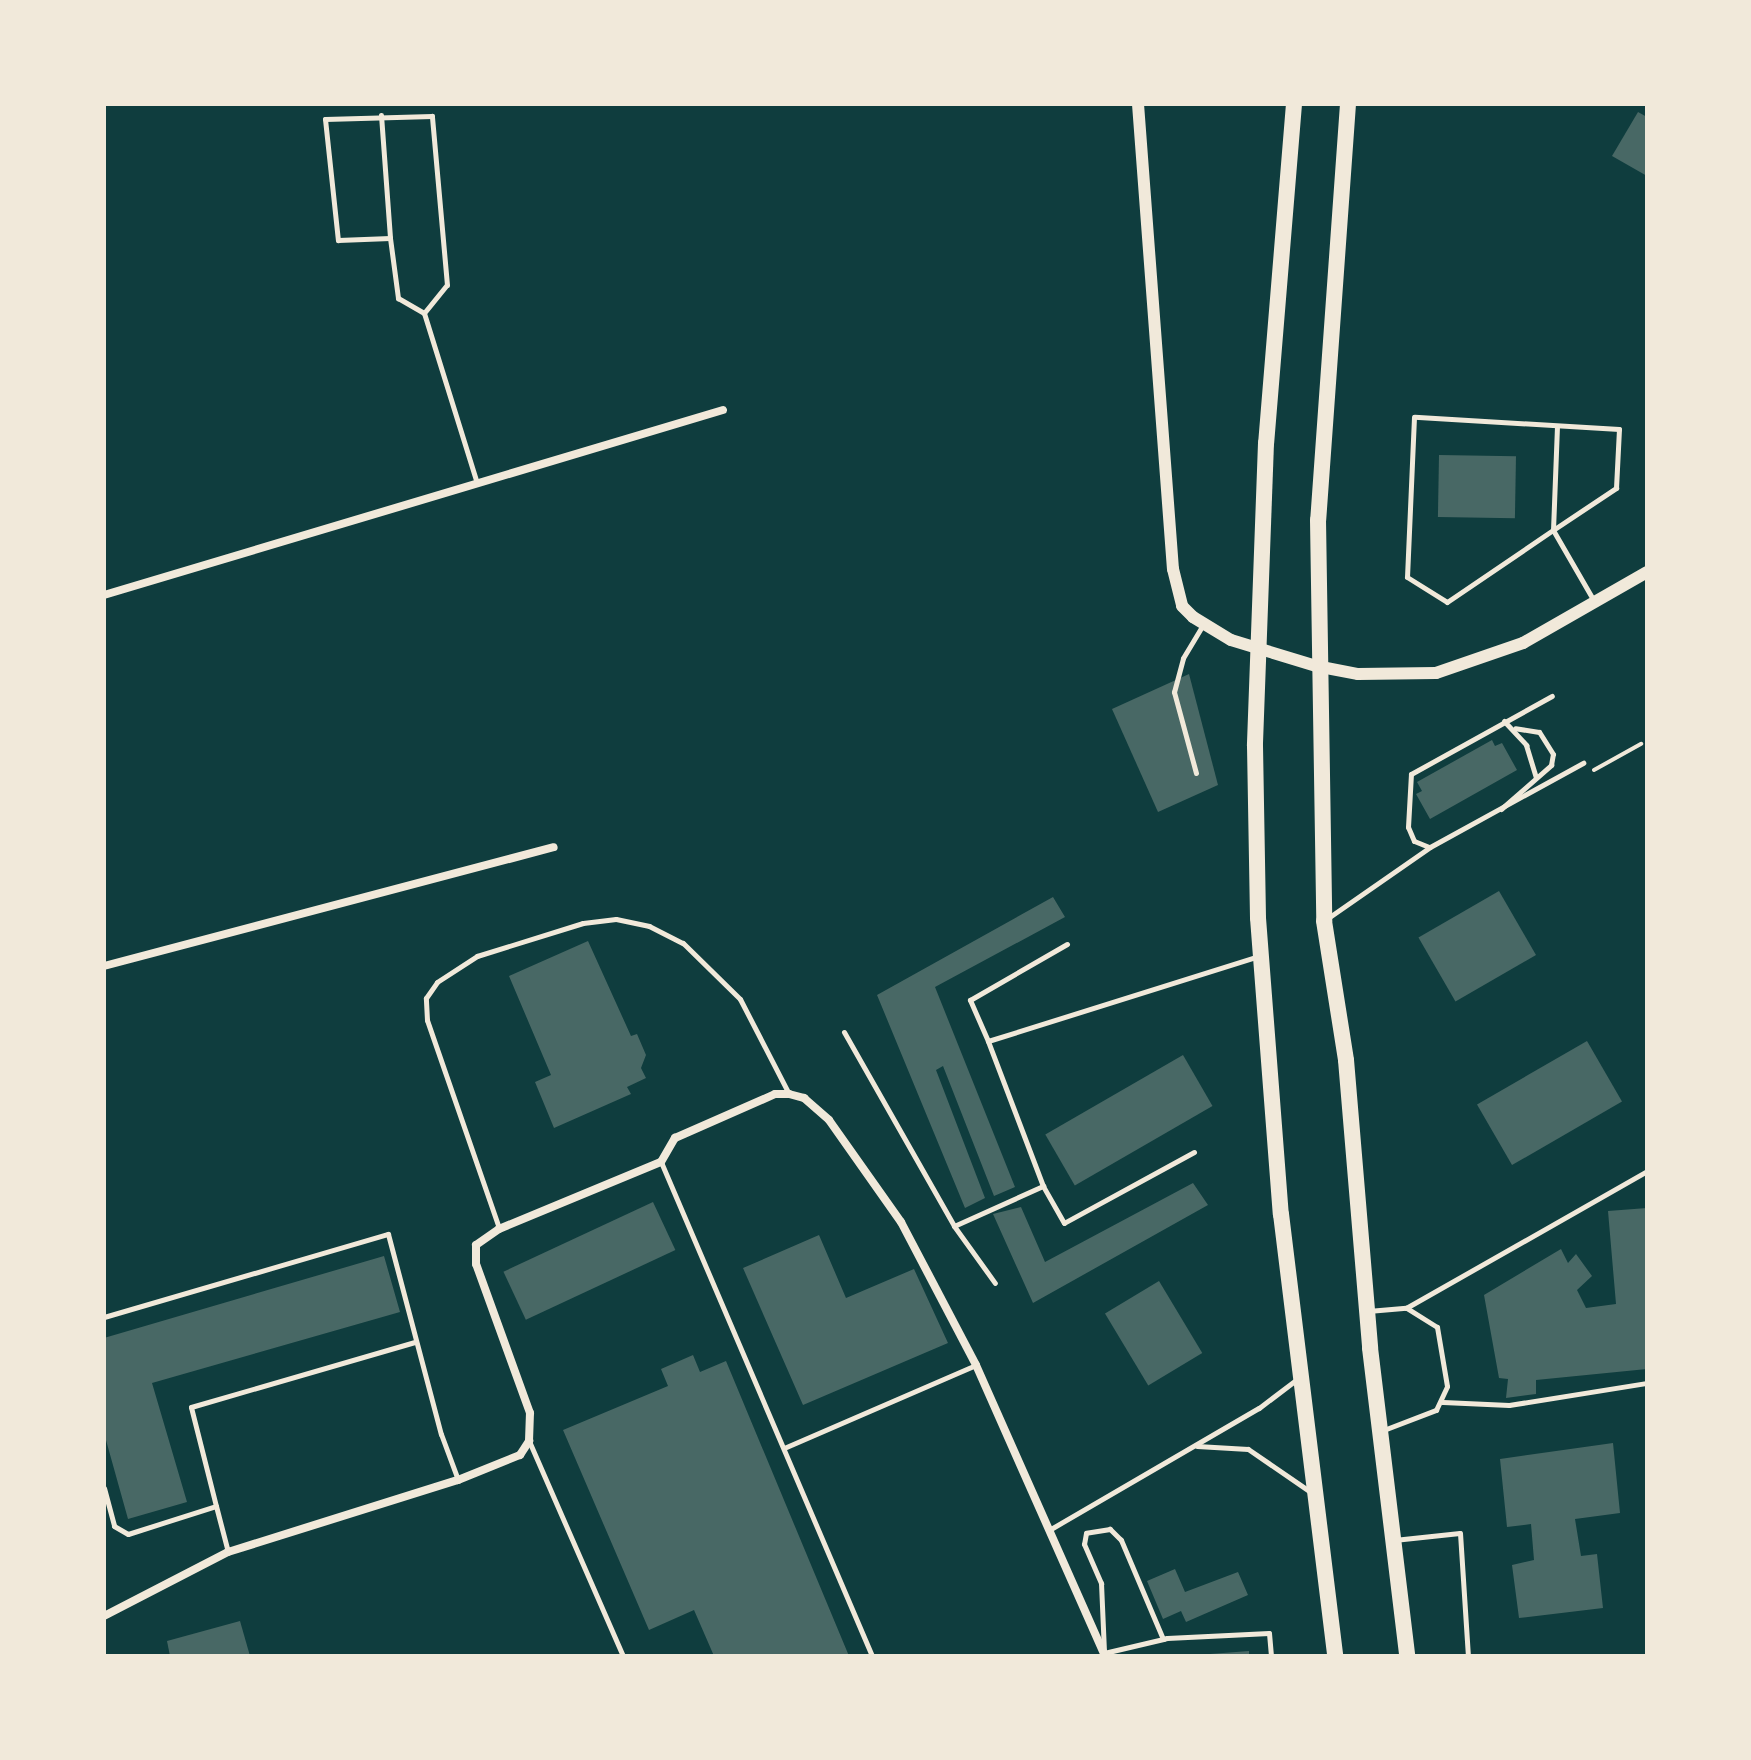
<!DOCTYPE html>
<style>
body{margin:0}
#map{position:relative;width:1751px;height:1760px;overflow:hidden;background:#0f3d3e;font-family:"Work Sans",sans-serif}
div>[style]{position:absolute}
.building>*{inset:0;background:#486865;transform-origin:0 0}
.path>*{height:4px;margin:-2px;padding:0 2px;transform-origin:2px;border-radius:2px;background:#f1e9da}
.service>*{height:5px;margin:-2.5px;padding:0 2.5px;transform-origin:2.5px;border-radius:2.5px;background:#f1e9da}
.minor>*{height:8px;margin:-4px;padding:0 4px;transform-origin:4px;border-radius:4px;background:#f1e9da}
.tertiary>*{height:12px;margin:-6px;padding:0 6px;transform-origin:6px;border-radius:6px;background:#f1e9da}
.trunk>*{height:16px;margin:-8px;padding:0 8px;transform-origin:8px;border-radius:8px;background:#f1e9da}
span{translate:-50% -50%;white-space:nowrap;text-align:center;line-height:1.15;-webkit-text-stroke:6px #f1e9da;paint-order:stroke}
.frame{position:absolute;inset:0;border:106px solid #f1e9da;pointer-events:none}
</style>
<div id="map">
<div class="building">
<div style="clip-path:polygon(1638px 112px,1647px 117px,1647px 176px,1612px 156px)"></div>
<div style="left:1439px;top:455px;width:77px;height:62px;rotate:1deg"></div>
<div style="clip-path:polygon(1189px 674px,1218px 785px,1158px 812px,1112px 709px)"></div>
<div style="clip-path:polygon(1492px 740px,1495px 746px,1502px 743px,1517px 770px,1430px 819px,1416px 794px,1422px 791px,1417px 782px)"></div>
<div style="left:1499px;top:891px;width:74px;height:93px;rotate:60deg"></div>
<div style="clip-path:polygon(1053px 897px,1065px 917px,935px 987px,1015px 1187px,994px 1196px,943px 1066px,936px 1070px,985px 1198px,965px 1208px,877px 995px)"></div>
<div style="clip-path:polygon(588px 941px,631px 1036px,637px 1034px,646px 1055px,641px 1068px,646px 1078px,627px 1087px,631px 1094px,554px 1128px,535px 1082px,551px 1075px,509px 976px)"></div>
<div style="left:1587px;top:1041px;width:70px;height:127px;rotate:60deg"></div>
<div style="left:1183px;top:1055px;width:59px;height:159px;rotate:60deg"></div>
<div style="clip-path:polygon(1193px 1183px,1208px 1205px,1033px 1303px,993px 1214px,1021px 1207px,1045px 1262px)"></div>
<div style="left:653px;top:1202px;width:53px;height:165px;rotate:65deg"></div>
<div style="clip-path:polygon(1647px 1208px,1647px 1369px,1536px 1380px,1536px 1394px,1506px 1398px,1508px 1379px,1499px 1378px,1484px 1295px,1561px 1249px,1568px 1263px,1576px 1254px,1592px 1276px,1577px 1290px,1586px 1308px,1616px 1304px,1608px 1211px)"></div>
<div style="clip-path:polygon(819px 1235px,846px 1298px,914px 1269px,948px 1343px,803px 1405px,743px 1268px)"></div>
<div style="clip-path:polygon(384px 1256px,400px 1312px,152px 1383px,187px 1502px,128px 1519px,104px 1433px,104px 1338px)"></div>
<div style="left:1159px;top:1281px;width:84px;height:63px;rotate:59deg"></div>
<div style="clip-path:polygon(693px 1355px,700px 1372px,726px 1361px,849px 1656px,714px 1656px,694px 1610px,649px 1630px,563px 1430px,668px 1386px,661px 1369px)"></div>
<div style="clip-path:polygon(1613px 1443px,1620px 1513px,1575px 1519px,1581px 1556px,1597px 1554px,1603px 1608px,1519px 1618px,1512px 1565px,1534px 1560px,1531px 1524px,1507px 1527px,1500px 1459px)"></div>
<div style="clip-path:polygon(1175px 1569px,1185px 1592px,1238px 1572px,1248px 1595px,1186px 1622px,1181px 1611px,1163px 1619px,1147px 1581px)"></div>
<div style="clip-path:polygon(240px 1621px,250px 1656px,170px 1656px,167px 1641px)"></div>
<div style="clip-path:polygon(1249px 1651px,1249px 1656px,1210px 1656px,1210px 1654px)"></div>
</div>
<div class="path">
<div style="left:1594px;top:770px;width:54px;rotate:-29deg"></div>
</div>
<div class="service">
<div style="left:381px;top:115px;width:123px;rotate:85.8deg"></div>
<div style="left:424px;top:313px;width:36px;rotate:-51deg"></div>
<div style="left:447px;top:285px;width:170px;rotate:-95.1deg"></div>
<div style="left:432px;top:116px;width:107px;rotate:178.4deg"></div>
<div style="left:325px;top:119px;width:122px;rotate:83.9deg"></div>
<div style="left:338px;top:240px;width:52px;rotate:-2.2deg"></div>
<div style="left:390px;top:238px;width:61px;rotate:82.4deg"></div>
<div style="left:398px;top:298px;width:30px;rotate:30deg"></div>
<div style="left:424px;top:313px;width:178px;rotate:72.7deg"></div>
<div style="left:1557px;top:426px;width:104px;rotate:92.2deg"></div>
<div style="left:1553px;top:530px;width:76px;rotate:-33.7deg"></div>
<div style="left:1616px;top:488px;width:59px;rotate:-87.1deg"></div>
<div style="left:1619px;top:429px;width:205px;rotate:-176.6deg"></div>
<div style="left:1414px;top:417px;width:160px;rotate:92.5deg"></div>
<div style="left:1407px;top:577px;width:47px;rotate:32deg"></div>
<div style="left:1447px;top:602px;width:128px;rotate:-34.2deg"></div>
<div style="left:1553px;top:530px;width:82px;rotate:60deg"></div>
<div style="left:1504px;top:721px;width:33px;rotate:47deg"></div>
<div style="left:1526px;top:745px;width:34px;rotate:73deg"></div>
<div style="left:1196px;top:773px;width:84px;rotate:-105.2deg"></div>
<div style="left:1174px;top:692px;width:35px;rotate:-75deg"></div>
<div style="left:1183px;top:658px;width:37px;rotate:-59deg"></div>
<div style="left:1501px;top:809px;width:67px;rotate:-41.3deg"></div>
<div style="left:1551px;top:765px;width:11px;rotate:-80deg"></div>
<div style="left:1553px;top:754px;width:26px;rotate:-122deg"></div>
<div style="left:1539px;top:732px;width:24px;rotate:-171deg"></div>
<div style="left:1429px;top:847px;width:16px;rotate:-158deg"></div>
<div style="left:1414px;top:841px;width:15px;rotate:-113deg"></div>
<div style="left:1408px;top:827px;width:53px;rotate:-86.8deg"></div>
<div style="left:1411px;top:774px;width:161px;rotate:-29deg"></div>
<div style="left:1328px;top:918px;width:124px;rotate:-34.8deg"></div>
<div style="left:1430px;top:847px;width:175px;rotate:-28.8deg"></div>
<div style="left:844px;top:1032px;width:223px;rotate:60.4deg"></div>
<div style="left:954px;top:1226px;width:98px;rotate:-24.2deg"></div>
<div style="left:988px;top:1041px;width:45px;rotate:-113.7deg"></div>
<div style="left:970px;top:1000px;width:112px;rotate:-30deg"></div>
<div style="left:1194px;top:1152px;width:148px;rotate:151.4deg"></div>
<div style="left:1064px;top:1223px;width:43px;rotate:-119.6deg"></div>
<div style="left:1043px;top:1186px;width:155px;rotate:-110.8deg"></div>
<div style="left:988px;top:1041px;width:281px;rotate:-17.4deg"></div>
<div style="left:661px;top:1162px;width:537px;rotate:66.87deg"></div>
<div style="left:954px;top:1226px;width:70px;rotate:54.3deg"></div>
<div style="left:499px;top:1228px;width:220px;rotate:-109.1deg"></div>
<div style="left:427px;top:1020px;width:22px;rotate:-93deg"></div>
<div style="left:426px;top:998px;width:19px;rotate:-55deg"></div>
<div style="left:437px;top:982px;width:48px;rotate:-33deg"></div>
<div style="left:477px;top:956px;width:111px;rotate:-17.3deg"></div>
<div style="left:583px;top:923px;width:33px;rotate:-7deg"></div>
<div style="left:616px;top:919px;width:34px;rotate:12deg"></div>
<div style="left:649px;top:926px;width:38px;rotate:27deg"></div>
<div style="left:683px;top:943px;width:80px;rotate:44.5deg"></div>
<div style="left:740px;top:999px;width:107px;rotate:62.7deg"></div>
<div style="left:1368px;top:1311px;width:38px;rotate:-5deg"></div>
<div style="left:1406px;top:1308px;width:277px;rotate:-29.6deg"></div>
<div style="left:104px;top:1317px;width:296px;rotate:-16.3deg"></div>
<div style="left:388px;top:1234px;width:207px;rotate:75.2deg"></div>
<div style="left:441px;top:1434px;width:49px;rotate:69.7deg"></div>
<div style="left:1443px;top:1402px;width:66px;rotate:2.6deg"></div>
<div style="left:1509px;top:1405px;width:140px;rotate:-9.1deg"></div>
<div style="left:1381px;top:1431px;width:59px;rotate:-20.9deg"></div>
<div style="left:1436px;top:1410px;width:26px;rotate:-65deg"></div>
<div style="left:1447px;top:1386px;width:60px;rotate:-99.6deg"></div>
<div style="left:1437px;top:1327px;width:36px;rotate:-148deg"></div>
<div style="left:529px;top:1441px;width:235px;rotate:66.4deg"></div>
<div style="left:1197px;top:1446px;width:51px;rotate:3.4deg"></div>
<div style="left:1248px;top:1449px;width:74px;rotate:34.5deg"></div>
<div style="left:784px;top:1448px;width:209px;rotate:-23.4deg"></div>
<div style="left:104px;top:1488px;width:39px;rotate:75deg"></div>
<div style="left:114px;top:1526px;width:16px;rotate:30deg"></div>
<div style="left:128px;top:1534px;width:92px;rotate:-17.7deg"></div>
<div style="left:216px;top:1506px;width:48px;rotate:75.4deg"></div>
<div style="left:216px;top:1506px;width:102px;rotate:-104.2deg"></div>
<div style="left:191px;top:1407px;width:233px;rotate:-16.2deg"></div>
<div style="left:1049px;top:1530px;width:243px;rotate:-30.2deg"></div>
<div style="left:1259px;top:1408px;width:48px;rotate:-37.3deg"></div>
<div style="left:1394px;top:1540px;width:66px;rotate:-6.1deg"></div>
<div style="left:1460px;top:1533px;width:123px;rotate:86.3deg"></div>
<div style="left:1163px;top:1639px;width:108px;rotate:-113deg"></div>
<div style="left:1121px;top:1540px;width:16px;rotate:-135deg"></div>
<div style="left:1110px;top:1529px;width:24px;rotate:171deg"></div>
<div style="left:1086px;top:1533px;width:11px;rotate:100deg"></div>
<div style="left:1084px;top:1544px;width:43px;rotate:66.4deg"></div>
<div style="left:1101px;top:1583px;width:70px;rotate:87.5deg"></div>
<div style="left:1104px;top:1653px;width:61px;rotate:-13.3deg"></div>
<div style="left:1163px;top:1639px;width:4px;rotate:-14deg"></div>
<div style="left:1167px;top:1638px;width:102px;rotate:-2.8deg"></div>
<div style="left:1269px;top:1633px;width:23px;rotate:85deg"></div>
</div>
<div class="minor">
<div style="left:104px;top:595px;width:646px;rotate:-16.64deg"></div>
<div style="left:104px;top:966px;width:465px;rotate:-14.8deg"></div>
<div style="left:104px;top:1616px;width:140px;rotate:-27.3deg"></div>
<div style="left:228px;top:1552px;width:241px;rotate:-17.4deg"></div>
<div style="left:458px;top:1480px;width:67px;rotate:-22deg"></div>
<div style="left:520px;top:1455px;width:17px;rotate:-57deg"></div>
<div style="left:529px;top:1441px;width:28px;rotate:-88deg"></div>
<div style="left:530px;top:1413px;width:158px;rotate:-109.9deg"></div>
<div style="left:476px;top:1264px;width:19px;rotate:-90deg"></div>
<div style="left:476px;top:1245px;width:28px;rotate:-35deg"></div>
<div style="left:499px;top:1229px;width:175px;rotate:-22.5deg"></div>
<div style="left:661px;top:1162px;width:28px;rotate:-60deg"></div>
<div style="left:675px;top:1138px;width:109px;rotate:-23.7deg"></div>
<div style="left:775px;top:1094px;width:14px"></div>
<div style="left:789px;top:1094px;width:16px;rotate:15deg"></div>
<div style="left:804px;top:1098px;width:33px;rotate:41deg"></div>
<div style="left:829px;top:1120px;width:125px;rotate:54.8deg"></div>
<div style="left:901px;top:1222px;width:161px;rotate:62.3deg"></div>
<div style="left:976px;top:1365px;width:318px;rotate:66.1deg"></div>
</div>
<div class="tertiary">
<div style="left:1138px;top:104px;width:466px;rotate:85.7deg"></div>
<div style="left:1173px;top:569px;width:38px;rotate:76deg"></div>
<div style="left:1182px;top:606px;width:16px;rotate:45deg"></div>
<div style="left:1193px;top:617px;width:44px;rotate:31.2deg"></div>
<div style="left:1231px;top:640px;width:89px;rotate:17deg"></div>
<div style="left:1316px;top:666px;width:43px;rotate:10.8deg"></div>
<div style="left:1358px;top:674px;width:78px;rotate:-0.7deg"></div>
<div style="left:1436px;top:673px;width:92px;rotate:-19deg"></div>
<div style="left:1523px;top:643px;width:143px;rotate:-29.8deg"></div>
</div>
<div class="trunk">
<div style="left:1294px;top:104px;width:340px;rotate:94.7deg"></div>
<div style="left:1266px;top:443px;width:303px;rotate:92.1deg"></div>
<div style="left:1255px;top:746px;width:172px;rotate:89deg"></div>
<div style="left:1258px;top:918px;width:297px;rotate:85.6deg"></div>
<div style="left:1281px;top:1214px;width:445px;rotate:83deg"></div>
<div style="left:1348px;top:104px;width:417px;rotate:94.1deg"></div>
<div style="left:1318px;top:520px;width:401px;rotate:89.1deg"></div>
<div style="left:1324px;top:921px;width:141px;rotate:81deg"></div>
<div style="left:1346px;top:1060px;width:289px;rotate:85.2deg"></div>
<div style="left:1370px;top:1348px;width:310px;rotate:83.1deg"></div>
</div>
<div class="frame"></div>
</div>
